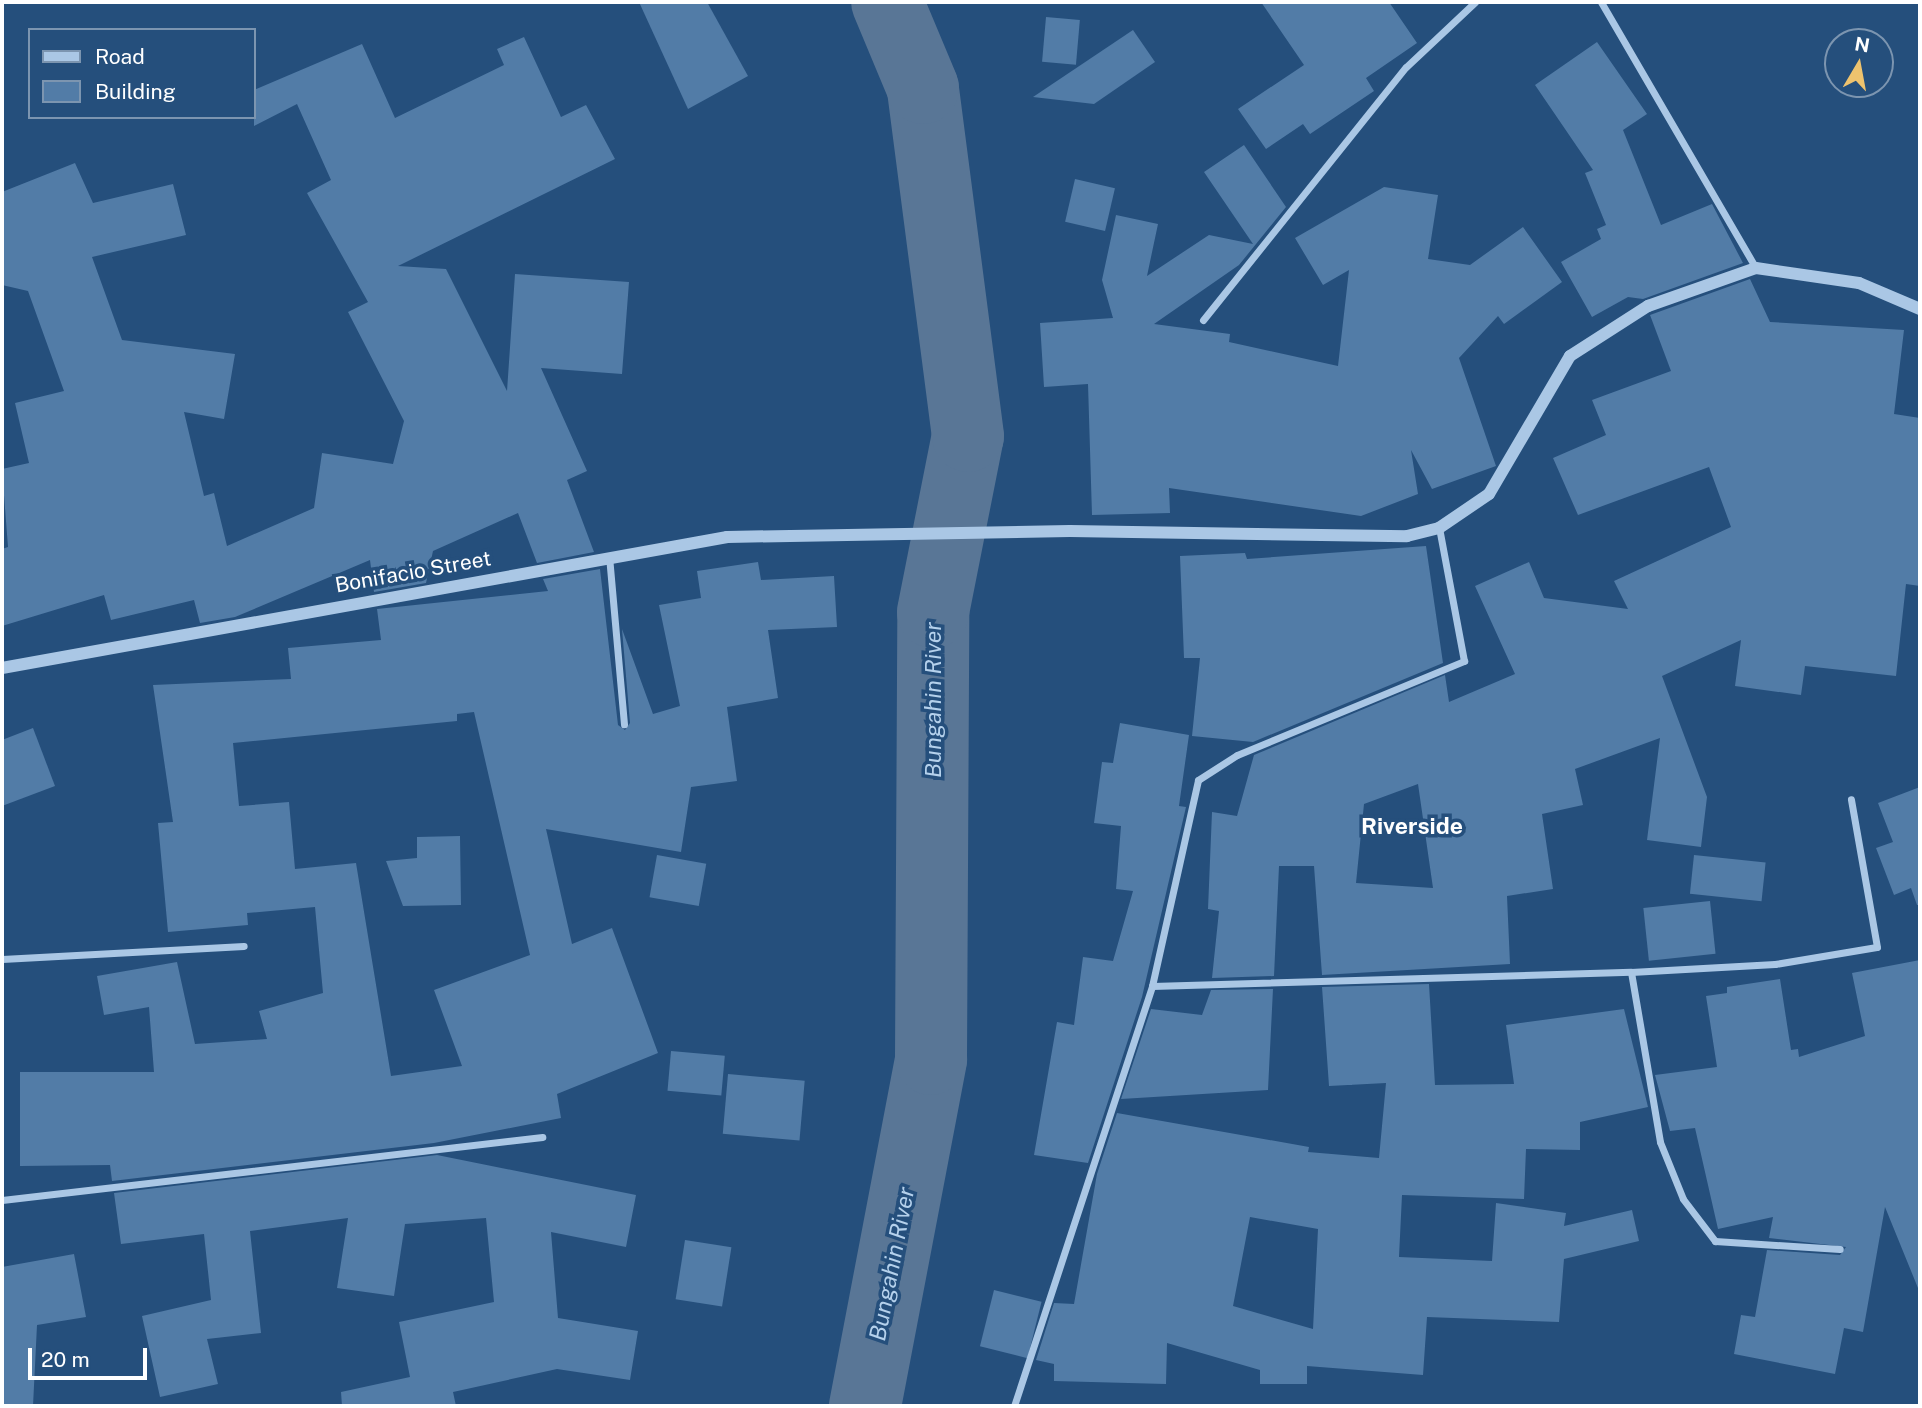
<!DOCTYPE html>
<style>
body{margin:0}
#map{position:relative;width:1922px;height:1408px;overflow:hidden;background:#254f7c;font-family:"Public Sans",sans-serif}
div>[style]{position:absolute}
.river>*{height:72px;margin:-36px;padding:0 36px;transform-origin:36px;border-radius:36px;background:#597696}
.building>*{inset:0;background:#527ca7;transform-origin:0 0}
.minor>*{height:7px;margin:-3.5px;padding:0 3.5px;transform-origin:3.5px;border-radius:3.5px;background:#aac7e5}
.tertiary>*{height:12px;margin:-6px;padding:0 6px;transform-origin:6px;border-radius:6px;background:#aac7e5}
span{translate:-50% -50%;white-space:nowrap;text-align:center;line-height:1.15;-webkit-text-stroke:7px #254f7c;paint-order:stroke}
.street-label{font-size:21px;color:#fff}
.water-label{font-size:23px;color:#b5d1ec;font-style:italic}
.neighbourhood-label{font-size:23px;color:#fff;font-weight:700}
.frame{position:absolute;inset:0;border:4px solid #fff;pointer-events:none}
.legend{position:absolute;left:28px;top:28px;width:228px;height:91px;box-sizing:border-box;background:#254f7c;border:2px solid #7c95b0;margin:0;padding:9px 12px;list-style:none;font-size:21px;color:#fff}
.legend li{display:flex;align-items:center;gap:14px;height:35px}
.legend b{width:35px;border:2px solid #7c95b0}
.north{position:absolute;left:1824px;top:28px;width:70px;height:70px;box-sizing:border-box;background:#254f7c;border:2px solid #7c95b0;border-radius:50%;rotate:10deg;font-size:19px;font-weight:700;line-height:28px;text-align:center;color:#fff}
.north::after{content:'';display:block;margin:auto;width:24px;height:32px;background:#eec36e;clip-path:polygon(50% 0,100% 100%,50% 72%,0 100%)}
.scale{position:absolute;left:28px;top:1348px;width:119px;height:32px;box-sizing:border-box;border:4px solid #fff;border-top:0;padding-left:9px;font-size:21px;line-height:24px;white-space:nowrap;color:#fff;-webkit-text-stroke:5px #254f7c;paint-order:stroke}
</style>
<div id="map">
<div class="river">
<div style="left:865px;top:1406px;width:353px;rotate:-79.2deg"></div>
<div style="left:931px;top:1059px;width:447px;rotate:-89.7deg"></div>
<div style="left:933px;top:612px;width:179px;rotate:-78.8deg"></div>
<div style="left:968px;top:436px;width:351px;rotate:-97.4deg"></div>
<div style="left:923px;top:88px;width:93px;rotate:-112.7deg"></div>
</div>
<div class="building">
<div style="clip-path:polygon(639px 2px,707px 2px,748px 76px,688px 109px)"></div>
<div style="clip-path:polygon(1261px 2px,1389px 2px,1417px 43px,1366px 78px,1374px 91px,1310px 134px,1303px 124px,1266px 149px,1238px 109px,1304px 65px)"></div>
<div style="left:1046px;top:17px;width:34px;height:45px;rotate:5deg"></div>
<div style="clip-path:polygon(1133px 30px,1155px 62px,1094px 104px,1033px 97px)"></div>
<div style="clip-path:polygon(524px 37px,561px 117px,586px 105px,615px 159px,398px 266px,446px 269px,507px 391px,515px 274px,629px 282px,622px 374px,541px 368px,587px 471px,567px 480px,594px 552px,537px 563px,518px 513px,433px 551px,426px 583px,374px 592px,370px 560px,235px 617px,200px 623px,194px 600px,111px 620px,104px 595px,2px 626px,2px 549px,8px 547px,2px 469px,29px 463px,15px 403px,64px 391px,28px 291px,2px 285px,2px 192px,75px 163px,93px 203px,173px 184px,186px 235px,92px 257px,122px 340px,235px 354px,224px 419px,184px 412px,204px 496px,214px 493px,227px 546px,314px 508px,322px 453px,393px 464px,404px 421px,348px 312px,368px 302px,307px 193px,331px 180px,297px 104px,254px 126px,254px 90px,362px 44px,395px 118px,504px 65px,497px 49px)"></div>
<div style="clip-path:polygon(1597px 42px,1647px 114px,1623px 130px,1661px 225px,1712px 204px,1743px 263px,1643px 299px,1628px 297px,1592px 317px,1561px 262px,1601px 239px,1597px 229px,1606px 225px,1585px 173px,1593px 170px,1535px 85px)"></div>
<div style="clip-path:polygon(1244px 145px,1286px 207px,1239px 265px,1154px 324px,1230px 334px,1229px 342px,1338px 366px,1349px 270px,1323px 285px,1295px 238px,1384px 187px,1438px 195px,1428px 259px,1470px 265px,1523px 227px,1562px 282px,1504px 324px,1498px 316px,1459px 358px,1496px 466px,1432px 489px,1411px 450px,1418px 494px,1361px 516px,1169px 488px,1170px 513px,1092px 515px,1088px 384px,1044px 387px,1040px 323px,1113px 318px,1102px 280px,1116px 215px,1158px 224px,1147px 276px,1209px 235px,1253px 244px,1204px 172px)"></div>
<div style="left:1075px;top:179px;width:41px;height:44px;rotate:13deg"></div>
<div style="clip-path:polygon(evenodd,1750px 279px,1770px 322px,1904px 330px,1894px 414px,1920px 418px,1920px 586px,1906px 584px,1896px 676px,1805px 666px,1801px 695px,1735px 686px,1741px 640px,1662px 676px,1707px 797px,1701px 847px,1647px 840px,1660px 738px,1575px 769px,1583px 805px,1542px 814px,1553px 889px,1507px 896px,1510px 964px,1322px 975px,1314px 866px,1279px 866px,1274px 976px,1212px 978px,1219px 911px,1208px 909px,1212px 812px,1237px 816px,1254px 755px,1445px 675px,1449px 702px,1515px 674px,1475px 586px,1529px 562px,1544px 598px,1628px 609px,1614px 581px,1731px 527px,1709px 467px,1578px 515px,1553px 458px,1606px 435px,1592px 400px,1671px 371px,1650px 315px,1750px 279px,1418px 784px,1433px 888px,1356px 883px,1364px 804px,1418px 784px)"></div>
<div style="clip-path:polygon(1426px 546px,1443px 663px,1253px 742px,1192px 736px,1200px 658px,1184px 658px,1180px 556px,1245px 553px,1247px 559px)"></div>
<div style="clip-path:polygon(evenodd,758px 562px,761px 580px,834px 576px,837px 627px,768px 630px,778px 698px,727px 707px,737px 781px,691px 787px,681px 852px,546px 829px,572px 944px,612px 928px,658px 1053px,557px 1094px,561px 1118px,434px 1143px,112px 1181px,110px 1165px,20px 1166px,20px 1072px,154px 1072px,149px 1007px,104px 1015px,97px 976px,177px 962px,195px 1044px,267px 1039px,259px 1011px,323px 993px,315px 907px,247px 913px,248px 925px,168px 932px,158px 823px,173px 822px,153px 685px,291px 679px,288px 648px,381px 640px,377px 609px,548px 591px,543px 579px,600px 569px,618px 725px,625px 730px,630px 723px,622px 629px,653px 714px,680px 706px,659px 605px,701px 598px,697px 571px,758px 562px,474px 712px,530px 955px,434px 990px,462px 1066px,391px 1076px,356px 863px,295px 869px,289px 802px,239px 806px,233px 743px,457px 721px,457px 714px,474px 712px)"></div>
<div style="clip-path:polygon(1120px 723px,1189px 735px,1179px 806px,1186px 807px,1142px 997px,1088px 1163px,1034px 1155px,1057px 1022px,1074px 1025px,1083px 957px,1113px 961px,1133px 891px,1116px 889px,1121px 826px,1094px 823px,1102px 762px,1113px 763px)"></div>
<div style="clip-path:polygon(33px 728px,55px 786px,2px 806px,2px 740px)"></div>
<div style="clip-path:polygon(1920px 787px,1920px 905px,1917px 905px,1911px 888px,1894px 895px,1876px 848px,1893px 842px,1878px 803px)"></div>
<div style="clip-path:polygon(460px 836px,461px 905px,403px 906px,386px 861px,417px 858px,417px 837px)"></div>
<div style="left:657px;top:855px;width:50px;height:43px;rotate:10deg"></div>
<div style="left:1694px;top:855px;width:72px;height:39px;rotate:6deg"></div>
<div style="left:1710px;top:901px;width:53px;height:67px;rotate:84deg"></div>
<div style="clip-path:polygon(1920px 960px,1920px 1293px,1885px 1207px,1863px 1332px,1844px 1328px,1835px 1374px,1734px 1354px,1741px 1315px,1755px 1317px,1767px 1250px,1840px 1255px,1846px 1247px,1769px 1238px,1773px 1217px,1718px 1229px,1695px 1128px,1670px 1131px,1655px 1075px,1717px 1067px,1706px 996px,1727px 993px,1727px 987px,1780px 979px,1791px 1050px,1798px 1049px,1799px 1057px,1865px 1036px,1852px 973px)"></div>
<div style="clip-path:polygon(evenodd,1429px 984px,1435px 1085px,1514px 1084px,1506px 1025px,1624px 1009px,1648px 1107px,1580px 1122px,1580px 1150px,1526px 1149px,1524px 1199px,1402px 1195px,1399px 1257px,1492px 1261px,1496px 1203px,1566px 1213px,1564px 1226px,1632px 1210px,1639px 1241px,1564px 1259px,1559px 1322px,1427px 1317px,1423px 1375px,1307px 1366px,1307px 1384px,1260px 1384px,1260px 1370px,1167px 1343px,1166px 1384px,1054px 1381px,1054px 1364px,1036px 1360px,1054px 1303px,1074px 1304px,1097px 1174px,1117px 1113px,1309px 1147px,1308px 1152px,1379px 1158px,1386px 1083px,1329px 1086px,1322px 987px,1429px 984px,1250px 1217px,1318px 1229px,1313px 1329px,1233px 1306px,1250px 1217px)"></div>
<div style="clip-path:polygon(1273px 989px,1268px 1090px,1121px 1099px,1151px 1009px,1202px 1015px,1211px 990px)"></div>
<div style="left:671px;top:1051px;width:54px;height:40px;rotate:5deg"></div>
<div style="left:728px;top:1074px;width:77px;height:60px;rotate:5deg"></div>
<div style="clip-path:polygon(437px 1155px,636px 1195px,626px 1247px,551px 1232px,558px 1318px,638px 1331px,630px 1380px,557px 1369px,453px 1392px,456px 1406px,342px 1406px,341px 1392px,410px 1377px,399px 1322px,494px 1302px,486px 1218px,405px 1224px,394px 1296px,337px 1288px,348px 1218px,250px 1231px,261px 1333px,207px 1339px,218px 1384px,160px 1397px,142px 1316px,211px 1300px,204px 1234px,121px 1244px,114px 1193px)"></div>
<div style="left:685px;top:1240px;width:47px;height:60px;rotate:9deg"></div>
<div style="clip-path:polygon(74px 1254px,86px 1317px,37px 1325px,33px 1406px,2px 1406px,2px 1267px)"></div>
<div style="left:994px;top:1290px;width:49px;height:58px;rotate:14deg"></div>
</div>
<div class="minor">
<div style="left:1601px;top:2px;width:308px;rotate:59.8deg"></div>
<div style="left:1203px;top:320px;width:324px;rotate:-51.3deg"></div>
<div style="left:1406px;top:67px;width:95px;rotate:-43.3deg"></div>
<div style="left:609px;top:556px;width:169px;rotate:84.9deg"></div>
<div style="left:2px;top:959px;width:242px;rotate:-3.1deg"></div>
<div style="left:1631px;top:972px;width:172px;rotate:80.3deg"></div>
<div style="left:1660px;top:1142px;width:61px;rotate:68deg"></div>
<div style="left:1683px;top:1199px;width:53px;rotate:52.7deg"></div>
<div style="left:1715px;top:1241px;width:125px;rotate:3.7deg"></div>
<div style="left:1152px;top:986px;width:479px;rotate:-1.7deg"></div>
<div style="left:1631px;top:972px;width:144px;rotate:-3.2deg"></div>
<div style="left:1775px;top:964px;width:103px;rotate:-9.5deg"></div>
<div style="left:1877px;top:947px;width:150px;rotate:-100deg"></div>
<div style="left:2px;top:1200px;width:544px;rotate:-6.65deg"></div>
<div style="left:1014px;top:1406px;width:442px;rotate:-71.8deg"></div>
<div style="left:1152px;top:986px;width:211px;rotate:-77.4deg"></div>
<div style="left:1198px;top:780px;width:46px;rotate:-32.7deg"></div>
<div style="left:1237px;top:755px;width:246px;rotate:-22.5deg"></div>
<div style="left:1464px;top:661px;width:135px;rotate:-100.6deg"></div>
</div>
<div class="tertiary">
<div style="left:2px;top:668px;width:737px;rotate:-10.24deg"></div>
<div style="left:727px;top:537px;width:343px;rotate:-1deg"></div>
<div style="left:1070px;top:531px;width:337px;rotate:0.9deg"></div>
<div style="left:1407px;top:536px;width:33px;rotate:-14deg"></div>
<div style="left:1439px;top:528px;width:60px;rotate:-34.2deg"></div>
<div style="left:1489px;top:494px;width:160px;rotate:-59.6deg"></div>
<div style="left:1570px;top:356px;width:93px;rotate:-32.7deg"></div>
<div style="left:1648px;top:306px;width:114px;rotate:-19.4deg"></div>
<div style="left:1756px;top:268px;width:104px;rotate:8.3deg"></div>
<div style="left:1859px;top:283px;width:66px;rotate:23.1deg"></div>
</div>
<div class="street-label">
<span style="left:413px;top:572px;rotate:-10deg">Bonifacio Street</span>
</div>
<div class="water-label">
<span style="left:933px;top:700px;rotate:-90deg">Bungahin River</span>
<span style="left:892px;top:1264px;rotate:-79deg">Bungahin River</span>
</div>
<div class="neighbourhood-label">
<span style="left:1412px;top:826px">Riverside</span>
</div>
<div class="frame"></div>
<ul class="legend">
<li><b style="height:9px;background:#aac7e5"></b>Road</li>
<li><b style="height:19px;background:#527ca7"></b>Building</li>
</ul>
<div class="north">N</div>
<div class="scale">20 m</div>
</div>
